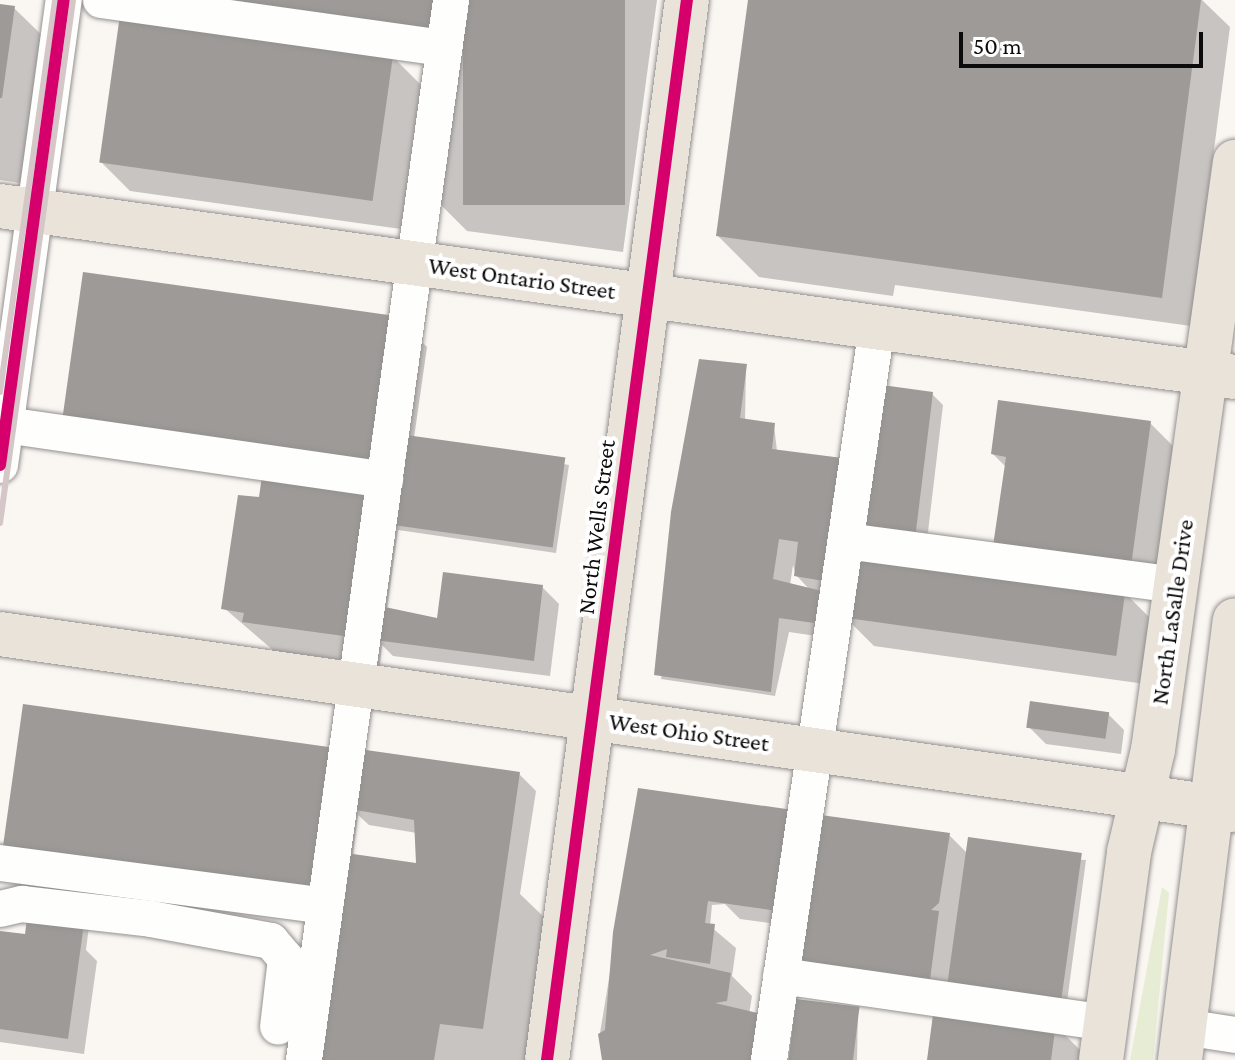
<!DOCTYPE html>
<style>
body{margin:0}
#map{position:relative;width:1235px;height:1060px;overflow:hidden;background:#faf6f2;font-family:"Crimson Pro",serif}
div>[style]{position:absolute}
.green>*{inset:0;background:#e7ecd4}
.shadow>*{inset:0;background:#0003}
.building>*{inset:0;background:#9d9a97;transform-origin:0 0}
.roads{filter:drop-shadow(0 0 2px #939190) drop-shadow(0 0 2px #939190)}
.minor>*{height:36px;margin:-18px;padding:0 18px;transform-origin:18px;border-radius:18px;background:#fefefd}
.major>*{height:44px;margin:-22px;padding:0 22px;transform-origin:22px;border-radius:22px;background:#eae3da}
.rail>*{height:6px;margin:-3px;padding:0 3px;transform-origin:3px;border-radius:3px;background:#d5c6c8}
.cycleway>*{height:12px;margin:-6px;padding:0 6px;transform-origin:6px;border-radius:6px;background:#d6006c}
span{translate:-50% -50%;white-space:nowrap;text-align:center;line-height:1.15;-webkit-text-stroke:8px #fff;paint-order:stroke}
.street-label{font-size:24px;color:#0c0c0c}
.scale{position:absolute;left:959px;top:32px;width:244px;height:36px;box-sizing:border-box;border:4px solid #0c0c0c;border-top:0;padding-left:10px;font-size:24px;line-height:28px;white-space:nowrap;color:#0c0c0c;-webkit-text-stroke:6px #fff;paint-order:stroke}
</style>
<div id="map">
<div class="green">
<div style="clip-path:polygon(1162px 887px,1169px 893px,1153px 1060px,1130px 1060px)"></div>
</div>
<div class="shadow">
<div style="clip-path:polygon(465px 0,657px 0,623px 252px,467px 231px,438px 202px)"></div>
<div style="clip-path:polygon(750px 0,1202px 0,1230px 27px,1191px 326px,895px 285px,893px 296px,759px 277px,718px 236px)"></div>
<div style="clip-path:polygon(0 6px,14px 8px,54px 47px,34px 185px,0 180px)"></div>
<div style="clip-path:polygon(392px 56px,421px 85px,401px 229px,130px 191px,101px 162px)"></div>
<div style="clip-path:polygon(398px 318px,427px 347px,414px 438px,569px 465px,556px 553px,398px 530px,387px 610px,438px 620px,542px 587px,559px 604px,550px 676px,393px 656px,382px 645px,380px 665px,274px 651px,224px 608px,261px 500px)"></div>
<div style="clip-path:polygon(evenodd,746px 366px,745px 421px,774px 425px,777px 451px,849px 461px,932px 394px,943px 405px,926px 549px,864px 521px,858px 556px,1029px 580px,1006px 467px,993px 454px,1150px 423px,1186px 459px,1166px 601px,1127px 595px,1154px 622px,1145px 684px,874px 646px,841px 613px,837px 639px,789px 632px,775px 696px,661px 679px,684px 442px,746px 366px,793px 565px,796px 575px,810px 590px,790px 585px,793px 565px)"></div>
<div style="clip-path:polygon(evenodd,24px 706px,519px 774px,536px 791px,520px 894px,547px 920px,526px 1060px,317px 1060px,338px 921px,24px 706px,358px 815px,369px 825px,417px 833px,418px 865px,353px 856px,358px 815px)"></div>
<div style="clip-path:polygon(1108px 714px,1124px 730px,1121px 754px,1046px 744px,1029px 727px)"></div>
<div style="clip-path:polygon(640px 791px,801px 927px,740px 919px,725px 904px,712px 905px,710px 926px,736px 948px,732px 976px,752px 996px,749px 1015px,604px 1060px,600px 1033px)"></div>
<div style="clip-path:polygon(949px 835px,967px 853px,1086px 860px,1067px 1002px,824px 984px)"></div>
<div style="clip-path:polygon(92px 902px,86px 950px,97px 961px,84px 1054px,0 1042px,0 933px,31px 937px)"></div>
<div style="clip-path:polygon(858px 1008px,857px 1060px,790px 1060px)"></div>
<div style="clip-path:polygon(1055px 1025px,1090px 1060px,929px 1060px)"></div>
</div>
<div class="building">
<div style="clip-path:polygon(231px 0,439px 0,434px 31px)"></div>
<div style="left:463px;top:0;width:162px;height:205px"></div>
<div style="clip-path:polygon(748px 0,1201px 0,1162px 298px,716px 236px)"></div>
<div style="clip-path:polygon(0 4px,15px 6px,2px 98px,0 98px)"></div>
<div style="left:120px;top:15px;width:276px;height:149px;rotate:8deg"></div>
<div style="left:83px;top:272px;width:319px;height:149px;rotate:8deg"></div>
<div style="clip-path:polygon(699px 359px,747px 364px,740px 418px,775px 423px,772px 449px,850px 459px,830px 582px,794px 576px,798px 542px,779px 539px,773px 579px,826px 592px,821px 624px,779px 618px,771px 692px,654px 675px,671px 512px)"></div>
<div style="clip-path:polygon(882px 385px,933px 392px,915px 539px,880px 534px,863px 522px)"></div>
<div style="clip-path:polygon(998px 400px,1151px 421px,1131px 566px,993px 546px,1006px 457px,991px 454px)"></div>
<div style="left:399px;top:434px;width:168px;height:91px;rotate:8deg"></div>
<div style="clip-path:polygon(262px 476px,370px 494px,351px 637px,242px 622px,244px 613px,221px 609px,238px 495px,259px 497px)"></div>
<div style="left:851px;top:553px;width:277px;height:65px;rotate:8deg"></div>
<div style="clip-path:polygon(443px 572px,543px 585px,534px 661px,375px 640px,380px 606px,437px 618px)"></div>
<div style="left:1030px;top:701px;width:80px;height:27px;rotate:8deg"></div>
<div style="left:23px;top:704px;width:314px;height:149px;rotate:8deg"></div>
<div style="clip-path:polygon(359px 749px,520px 772px,483px 1029px,440px 1024px,434px 1060px,315px 1060px,346px 853px,416px 863px,414px 820px,350px 809px)"></div>
<div style="clip-path:polygon(638px 788px,800px 811px,785px 912px,708px 901px,705px 923px,715px 924px,710px 964px,666px 957px,667px 949px,650px 955px,731px 973px,727px 1001px,715px 1003px,771px 1016px,765px 1060px,602px 1060px,598px 1034px,605px 1030px,613px 932px)"></div>
<div style="clip-path:polygon(821px 815px,950px 833px,939px 903px,931px 910px,939px 911px,930px 980px,801px 963px)"></div>
<div style="left:968px;top:837px;width:115px;height:147px;rotate:8deg"></div>
<div style="clip-path:polygon(31px 887px,88px 895px,68px 1039px,0 1029px,0 931px,25px 934px)"></div>
<div style="left:796px;top:999px;width:64px;height:62px;rotate:7deg"></div>
<div style="clip-path:polygon(934px 1007px,1056px 1023px,1051px 1060px,927px 1060px)"></div>
</div>
<div class="roads">
<div class="minor">
<div style="left:101px;top:0;width:346px;rotate:8deg"></div>
<div style="left:5px;top:425px;width:384px;rotate:8.2deg"></div>
<div style="left:0;top:465px;width:469px;rotate:-82.2deg"></div>
<div style="left:846px;top:541px;width:331px;rotate:7.6deg"></div>
<div style="left:0;top:863px;width:328px;rotate:7.5deg"></div>
<div style="left:0;top:909px;width:23px;rotate:-13deg"></div>
<div style="left:22px;top:904px;width:130px;rotate:6.6deg"></div>
<div style="left:151px;top:919px;width:122px;rotate:10.4deg"></div>
<div style="left:271px;top:941px;width:23px;rotate:50deg"></div>
<div style="left:286px;top:959px;width:68px;rotate:96.7deg"></div>
<div style="left:781px;top:976px;width:329px;rotate:8.2deg"></div>
<div style="left:1184px;top:1027px;width:52px;rotate:8.9deg"></div>
<div style="left:304px;top:1060px;width:1070px;rotate:-82.1deg"></div>
<div style="left:769px;top:1060px;width:741px;rotate:-81.62deg"></div>
</div>
<div class="major">
<div style="left:0;top:206px;width:1247px;rotate:7.88deg"></div>
<div style="left:0;top:634px;width:1247px;rotate:8.11deg"></div>
<div style="left:547px;top:1060px;width:1069px;rotate:-82.48deg"></div>
<div style="left:1101px;top:1060px;width:210px;rotate:-82.3deg"></div>
<div style="left:1129px;top:852px;width:105px;rotate:-76.8deg"></div>
<div style="left:1153px;top:750px;width:594px;rotate:-82.06deg"></div>
<div style="left:1180px;top:1060px;width:443px;rotate:-82.9deg"></div>
</div>
</div>
<div class="rail">
<div style="left:0;top:392px;width:396px;rotate:-82deg"></div>
<div style="left:0;top:523px;width:528px;rotate:-82.05deg"></div>
</div>
<div class="cycleway">
<div style="left:0;top:465px;width:469px;rotate:-82.2deg"></div>
<div style="left:547px;top:1060px;width:1069px;rotate:-82.48deg"></div>
</div>
<div class="street-label">
<span style="left:522px;top:278px;rotate:8deg">West Ontario Street</span>
<span style="left:596px;top:527px;rotate:-83deg">North Wells Street</span>
<span style="left:1172px;top:612px;rotate:-82deg">North LaSalle Drive</span>
<span style="left:689px;top:732px;rotate:8deg">West Ohio Street</span>
</div>
<div class="scale">50 m</div>
</div>
